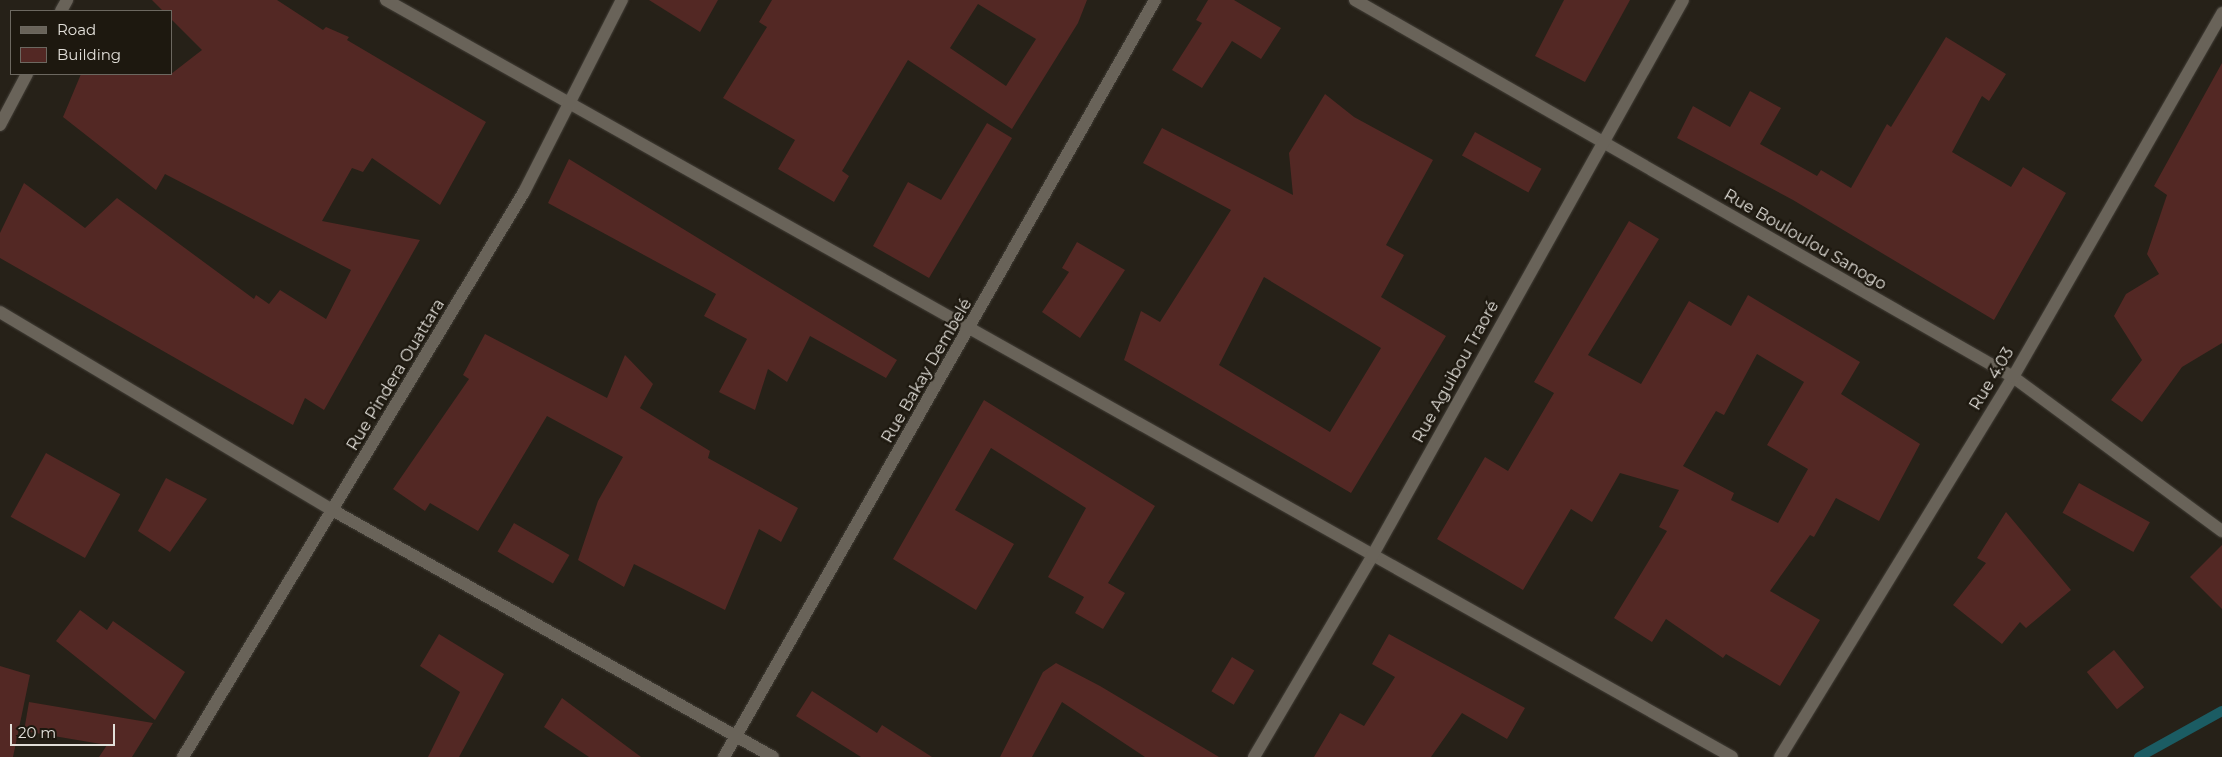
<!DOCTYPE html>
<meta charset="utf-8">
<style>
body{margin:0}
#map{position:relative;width:2222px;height:757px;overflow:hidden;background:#262118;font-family:Montserrat,sans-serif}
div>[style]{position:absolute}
.stream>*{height:10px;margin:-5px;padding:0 5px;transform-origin:5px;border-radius:5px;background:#1b5c63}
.building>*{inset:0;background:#532824;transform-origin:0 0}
.roads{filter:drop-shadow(0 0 1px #423e37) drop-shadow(0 0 1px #423e37)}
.minor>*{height:12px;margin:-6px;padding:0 6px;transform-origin:6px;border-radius:6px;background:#696359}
span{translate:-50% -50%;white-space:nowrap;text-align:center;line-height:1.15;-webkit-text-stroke:4.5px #1d180f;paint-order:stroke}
.street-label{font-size:16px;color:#e2dfd9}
.legend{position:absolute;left:10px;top:10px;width:162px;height:65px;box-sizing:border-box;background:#1d180f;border:1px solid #6c6860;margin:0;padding:6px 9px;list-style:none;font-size:15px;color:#e2dfd9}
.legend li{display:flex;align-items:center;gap:10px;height:25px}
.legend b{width:25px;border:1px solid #6c6860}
.scale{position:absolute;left:10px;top:724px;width:105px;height:22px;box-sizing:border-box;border:2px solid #e2dfd9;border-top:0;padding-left:6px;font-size:15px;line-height:18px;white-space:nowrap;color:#e2dfd9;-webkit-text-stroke:4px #1d180f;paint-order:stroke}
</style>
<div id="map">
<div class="stream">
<div style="left:2139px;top:757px;width:95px;rotate:-29deg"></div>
</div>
<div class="building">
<div style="clip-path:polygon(152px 0,277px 0,323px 30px,326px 27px,349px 37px,347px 40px,486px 122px,440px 205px,372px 158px,363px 172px,352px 168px,322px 221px,420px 240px,324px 410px,305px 398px,293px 425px,0 258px,0 233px,24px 183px,85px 228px,117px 198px,254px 299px,256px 295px,269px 304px,280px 290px,326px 319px,351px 270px,165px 174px,156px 190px,63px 117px,81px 74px,171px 74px,202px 50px,171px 19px,171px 11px,163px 11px)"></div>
<div style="clip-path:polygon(649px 0,718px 0,700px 32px)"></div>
<div style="clip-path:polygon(evenodd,772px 0,1087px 0,1078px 23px,1012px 129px,908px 60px,842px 171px,849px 176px,834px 202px,778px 169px,795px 140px,723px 98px,767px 27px,759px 22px,772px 0,978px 4px,1036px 39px,1006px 86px,950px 48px,978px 4px)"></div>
<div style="clip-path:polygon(1208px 0,1234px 0,1281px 28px,1261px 59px,1232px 41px,1202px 88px,1172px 70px,1202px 23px,1196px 20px)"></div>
<div style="clip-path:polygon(1564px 0,1630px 0,1585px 82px,1535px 56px)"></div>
<div style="clip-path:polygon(1946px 37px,2006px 74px,1989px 101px,1982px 96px,1952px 152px,2011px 187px,2023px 167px,2066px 193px,1994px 320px,1793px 200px,1677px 138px,1693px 106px,1730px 127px,1750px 91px,1781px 108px,1760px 144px,1817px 176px,1821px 170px,1851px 188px,1887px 124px,1891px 127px)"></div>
<div style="clip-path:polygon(2222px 63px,2222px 343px,2182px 367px,2142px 422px,2111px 400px,2142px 360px,2114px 316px,2126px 294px,2159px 274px,2147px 254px,2167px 195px,2154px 186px)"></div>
<div style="clip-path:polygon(evenodd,1325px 94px,1354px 117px,1433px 160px,1386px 245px,1404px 255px,1381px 297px,1446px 336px,1351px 493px,1124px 360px,1141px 311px,1160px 322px,1231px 210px,1143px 163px,1162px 128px,1293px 195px,1289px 153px,1325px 94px,1264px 277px,1381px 348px,1330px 432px,1219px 365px,1264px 277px)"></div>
<div style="clip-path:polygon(987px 123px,1012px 138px,929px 278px,873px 246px,908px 182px,941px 200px)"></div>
<div style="left:1475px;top:132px;width:76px;height:27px;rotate:29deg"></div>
<div style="clip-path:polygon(569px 159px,897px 360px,886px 378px,810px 336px,787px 382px,768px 369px,755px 410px,719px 392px,747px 339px,704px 316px,716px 294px,548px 203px)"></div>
<div style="clip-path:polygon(evenodd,1629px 221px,1659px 239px,1588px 355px,1641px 384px,1689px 301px,1731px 326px,1748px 295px,1860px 362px,1841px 394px,1920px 444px,1879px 521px,1836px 498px,1814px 537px,1810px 535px,1770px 591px,1820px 620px,1780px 686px,1726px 654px,1723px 658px,1666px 619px,1652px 642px,1614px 618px,1667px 531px,1659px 527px,1679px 490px,1620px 473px,1592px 522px,1571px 509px,1523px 590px,1437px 539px,1485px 457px,1508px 471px,1554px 393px,1534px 382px,1629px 221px,1757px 354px,1804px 382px,1767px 445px,1808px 469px,1778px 523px,1731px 500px,1734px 493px,1683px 466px,1716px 411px,1724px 415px,1757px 354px)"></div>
<div style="clip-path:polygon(1077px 242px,1125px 270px,1080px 338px,1042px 312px,1069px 272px,1062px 268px)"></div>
<div style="clip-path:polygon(485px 334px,607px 398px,625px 355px,653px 384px,640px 408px,710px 451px,708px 458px,798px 508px,781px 542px,759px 529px,725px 610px,634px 564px,624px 587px,578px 560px,598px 501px,623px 457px,547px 416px,478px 531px,430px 503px,425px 511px,393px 489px,469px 379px,463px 375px)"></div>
<div style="clip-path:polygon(984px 400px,1155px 506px,1108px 583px,1125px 593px,1103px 629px,1075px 613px,1084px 597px,1048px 577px,1086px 508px,991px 448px,955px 510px,1014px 544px,976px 610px,893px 559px)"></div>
<div style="left:46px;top:453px;width:85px;height:73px;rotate:29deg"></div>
<div style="clip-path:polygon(166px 478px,207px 499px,170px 552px,138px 531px)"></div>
<div style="left:2079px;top:483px;width:81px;height:34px;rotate:29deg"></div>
<div style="clip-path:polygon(2006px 512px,2071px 590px,2026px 628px,2020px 622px,2002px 644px,1953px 605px,1986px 563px,1977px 558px)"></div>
<div style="left:514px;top:523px;width:64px;height:33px;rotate:30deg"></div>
<div style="clip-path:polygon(2222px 545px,2222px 609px,2190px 577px)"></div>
<div style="clip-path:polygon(80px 610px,107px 630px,113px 621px,185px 672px,155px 720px,56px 641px)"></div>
<div style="clip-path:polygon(439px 634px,504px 674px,459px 757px,428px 757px,460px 692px,420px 666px)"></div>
<div style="clip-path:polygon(1389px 634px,1525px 708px,1507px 739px,1462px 713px,1431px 757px,1314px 757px,1340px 713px,1364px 726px,1395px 677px,1372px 664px)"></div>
<div style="left:2114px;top:650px;width:48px;height:35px;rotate:51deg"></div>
<div style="left:1232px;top:657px;width:26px;height:40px;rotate:31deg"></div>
<div style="clip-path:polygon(1056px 663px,1100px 686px,1219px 757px,1145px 757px,1062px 702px,1032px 757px,1000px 757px,1043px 672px)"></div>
<div style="clip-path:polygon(0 666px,30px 675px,13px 757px,0 757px)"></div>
<div style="clip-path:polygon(812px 691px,877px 733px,882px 725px,932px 757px,861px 757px,796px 716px)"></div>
<div style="clip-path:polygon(562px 698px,641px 757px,589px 757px,544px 727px)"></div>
<div style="clip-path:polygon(29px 702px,153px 723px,132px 757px,99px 757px,107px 745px,24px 731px)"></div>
</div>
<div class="roads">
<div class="minor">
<div style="left:386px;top:0;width:1544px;rotate:29.35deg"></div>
<div style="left:1355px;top:0;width:758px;rotate:29.81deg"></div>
<div style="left:2013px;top:377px;width:260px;rotate:36.4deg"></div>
<div style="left:61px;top:11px;width:13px;rotate:-61deg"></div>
<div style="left:0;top:125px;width:58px;rotate:-62.1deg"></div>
<div style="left:0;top:312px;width:389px;rotate:30.8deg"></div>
<div style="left:334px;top:511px;width:503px;rotate:29.26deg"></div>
<div style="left:183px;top:757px;width:660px;rotate:-58.89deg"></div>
<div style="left:524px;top:192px;width:216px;rotate:-63deg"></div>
<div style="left:724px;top:757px;width:871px;rotate:-60.34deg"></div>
<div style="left:1254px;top:757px;width:231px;rotate:-59.5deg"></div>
<div style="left:1371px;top:558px;width:639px;rotate:-60.79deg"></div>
<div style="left:1780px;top:757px;width:446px;rotate:-58.5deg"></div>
<div style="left:2013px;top:377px;width:420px;rotate:-60.1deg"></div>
</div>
</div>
<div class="street-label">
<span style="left:1805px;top:240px;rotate:30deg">Rue Bouloulou Sanogo</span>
<span style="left:927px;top:371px;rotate:-60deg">Rue Bakay Dembelé</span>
<span style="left:1456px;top:372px;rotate:-61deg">Rue Aguibou Traoré</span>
<span style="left:396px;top:375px;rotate:-59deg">Rue Pindera Ouattara</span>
<span style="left:1992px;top:379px;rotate:-59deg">Rue 4.03</span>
</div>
<ul class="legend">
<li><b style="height:6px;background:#696359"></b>Road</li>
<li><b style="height:14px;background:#532824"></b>Building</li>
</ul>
<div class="scale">20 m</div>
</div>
